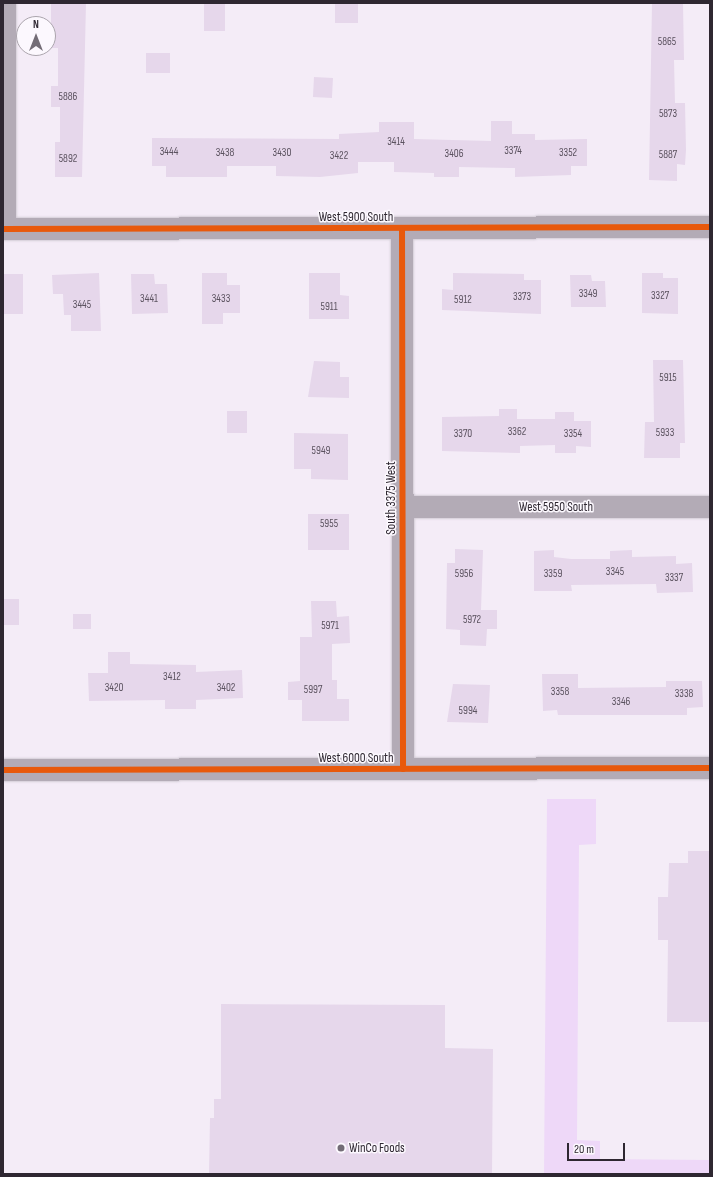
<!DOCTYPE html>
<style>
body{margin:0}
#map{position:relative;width:713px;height:1177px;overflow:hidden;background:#f4ecf7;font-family:"Sofia Sans Condensed",sans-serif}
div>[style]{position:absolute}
.green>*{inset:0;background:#eed8f8}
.building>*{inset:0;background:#e6d7eb;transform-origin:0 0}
.roads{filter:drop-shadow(0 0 1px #d0c9d3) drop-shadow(0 0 1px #d0c9d3)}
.minor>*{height:22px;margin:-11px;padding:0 11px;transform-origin:11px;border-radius:11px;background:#b3abb6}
.cycleway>*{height:6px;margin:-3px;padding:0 3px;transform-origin:3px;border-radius:3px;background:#e8590c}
.dots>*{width:11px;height:11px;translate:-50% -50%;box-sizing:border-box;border:2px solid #fcf8fe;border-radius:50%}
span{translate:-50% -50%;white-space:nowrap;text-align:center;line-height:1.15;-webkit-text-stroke:3px #fcf8fe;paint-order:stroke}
.number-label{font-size:11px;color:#5c5360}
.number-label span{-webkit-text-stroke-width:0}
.street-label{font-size:13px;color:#2e2731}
.poi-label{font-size:13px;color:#2e2731}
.left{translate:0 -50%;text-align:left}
.frame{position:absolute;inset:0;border:4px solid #2e2731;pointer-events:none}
.north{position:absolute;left:16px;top:16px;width:40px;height:40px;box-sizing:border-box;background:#fcf8fe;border:1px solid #aaa4ac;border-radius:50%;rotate:0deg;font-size:11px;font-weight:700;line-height:16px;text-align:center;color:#2e2731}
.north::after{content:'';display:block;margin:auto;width:14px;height:18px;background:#736c76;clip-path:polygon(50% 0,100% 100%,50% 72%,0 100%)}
.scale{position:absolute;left:567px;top:1143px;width:58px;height:18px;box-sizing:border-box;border:2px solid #2e2731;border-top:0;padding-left:5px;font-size:12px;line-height:14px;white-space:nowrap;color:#2e2731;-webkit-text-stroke:3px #fcf8fe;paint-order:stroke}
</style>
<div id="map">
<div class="green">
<div style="clip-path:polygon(547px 799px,596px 799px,596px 844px,579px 845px,577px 1140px,600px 1141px,600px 1159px,710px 1160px,710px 1174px,544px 1174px)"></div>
</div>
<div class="building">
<div style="clip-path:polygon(51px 3px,86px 3px,82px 177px,55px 177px,55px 142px,60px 142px,60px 107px,51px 107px,51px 86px,58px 86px,58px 48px,51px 48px)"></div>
<div style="left:204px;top:3px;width:21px;height:28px"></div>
<div style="left:335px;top:3px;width:23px;height:20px"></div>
<div style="clip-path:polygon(652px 3px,683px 3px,684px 60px,674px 60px,675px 103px,685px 103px,686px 150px,685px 165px,677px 164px,677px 181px,649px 180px)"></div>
<div style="left:146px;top:53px;width:24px;height:20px"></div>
<div style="left:314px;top:77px;width:19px;height:20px;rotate:3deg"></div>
<div style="clip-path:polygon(491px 121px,512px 121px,512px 134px,535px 134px,535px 140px,587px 139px,587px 166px,571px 166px,571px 175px,515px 177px,515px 168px,459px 167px,459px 177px,434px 177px,434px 173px,394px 172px,394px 162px,358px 162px,358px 173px,320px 177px,276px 176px,276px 166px,227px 166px,227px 177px,166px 177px,166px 166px,152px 166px,152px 138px,339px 139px,339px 134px,379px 132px,379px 122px,414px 122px,414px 139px,491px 141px)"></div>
<div style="clip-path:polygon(99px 273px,101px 331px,71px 331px,71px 315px,64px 315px,63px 294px,53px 294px,52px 275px)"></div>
<div style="clip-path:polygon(202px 273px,227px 273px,227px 285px,240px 285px,240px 313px,223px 313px,223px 324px,202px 324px)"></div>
<div style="clip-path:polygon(309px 273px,340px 273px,340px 295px,349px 296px,349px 319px,309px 319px)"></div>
<div style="clip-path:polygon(453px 273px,524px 274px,524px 280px,541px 280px,541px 314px,442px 310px,442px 289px,453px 290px)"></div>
<div style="clip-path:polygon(642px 273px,663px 273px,663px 278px,678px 278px,678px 314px,642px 313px)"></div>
<div style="left:3px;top:274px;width:20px;height:40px"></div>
<div style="clip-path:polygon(131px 274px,154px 274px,155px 284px,167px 284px,168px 313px,132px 314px)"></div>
<div style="clip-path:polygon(570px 275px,591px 275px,592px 281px,605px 281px,606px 307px,571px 307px)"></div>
<div style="clip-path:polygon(653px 360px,683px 360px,685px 443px,680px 443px,680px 458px,644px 458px,645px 422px,654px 422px)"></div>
<div style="clip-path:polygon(314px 361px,340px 362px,340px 377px,349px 377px,349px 398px,308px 397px)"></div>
<div style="clip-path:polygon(499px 409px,517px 409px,517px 419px,555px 419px,555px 412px,574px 412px,574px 421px,591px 421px,591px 447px,576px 446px,576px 453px,555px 453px,555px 445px,520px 446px,520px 453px,442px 451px,442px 417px,499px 416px)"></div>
<div style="left:247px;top:411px;width:22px;height:20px;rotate:90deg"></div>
<div style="clip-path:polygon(294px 433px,348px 434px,348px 480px,311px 479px,311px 469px,294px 469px)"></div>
<div style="left:308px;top:514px;width:41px;height:36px"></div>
<div style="clip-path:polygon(455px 549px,483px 550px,481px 610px,497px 610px,497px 629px,487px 629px,486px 646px,460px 645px,460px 630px,446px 629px,447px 563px,455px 563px)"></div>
<div style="clip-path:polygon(554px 550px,554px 557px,571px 559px,610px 559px,610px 551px,632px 550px,632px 557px,676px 556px,676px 564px,692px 563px,693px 592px,657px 593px,656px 584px,571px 585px,572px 591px,534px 591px,534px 551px)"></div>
<div style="left:3px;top:599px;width:16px;height:26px"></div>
<div style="clip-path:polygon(311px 601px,336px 601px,337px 617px,349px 616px,350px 643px,332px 644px,332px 680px,337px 680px,337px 699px,349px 699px,349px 721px,302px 721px,302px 700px,288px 700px,288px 682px,300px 681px,300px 637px,312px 637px)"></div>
<div style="left:73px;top:614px;width:18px;height:15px"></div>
<div style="clip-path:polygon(108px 652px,130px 652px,130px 664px,196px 665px,196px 672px,242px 670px,243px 698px,196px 700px,196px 709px,165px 709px,165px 700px,89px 701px,88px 673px,108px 673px)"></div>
<div style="clip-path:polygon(542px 674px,578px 674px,578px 688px,666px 687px,666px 681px,702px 681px,703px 707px,687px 708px,687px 715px,558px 715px,557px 710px,543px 711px)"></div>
<div style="clip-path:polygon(453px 684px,490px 685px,488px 723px,447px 722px)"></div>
<div style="clip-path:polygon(688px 851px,710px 851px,710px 1022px,667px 1022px,668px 940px,658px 940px,658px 897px,668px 897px,669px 863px,688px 863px)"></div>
<div style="clip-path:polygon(221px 1004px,445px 1005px,445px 1048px,493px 1049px,492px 1174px,209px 1174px,210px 1118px,214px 1118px,214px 1099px,221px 1099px)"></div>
</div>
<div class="roads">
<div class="minor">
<div style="left:5px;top:3px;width:226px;rotate:90deg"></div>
<div style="left:402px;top:228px;width:541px;rotate:89.89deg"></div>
<div style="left:3px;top:229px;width:707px;rotate:-0.16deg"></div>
<div style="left:402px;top:507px;width:308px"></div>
<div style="left:3px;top:770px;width:707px;rotate:-0.16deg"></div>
</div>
</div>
<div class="cycleway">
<div style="left:402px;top:228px;width:541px;rotate:89.89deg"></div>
<div style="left:3px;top:229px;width:707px;rotate:-0.16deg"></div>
<div style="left:3px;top:770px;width:707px;rotate:-0.16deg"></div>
</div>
<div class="dots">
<div style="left:341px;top:1148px;background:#736c76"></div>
</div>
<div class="number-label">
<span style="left:667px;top:42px">5865</span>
<span style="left:68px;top:97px">5886</span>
<span style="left:668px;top:114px">5873</span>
<span style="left:396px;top:142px">3414</span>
<span style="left:513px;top:151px">3374</span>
<span style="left:169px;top:152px">3444</span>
<span style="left:225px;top:153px">3438</span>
<span style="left:282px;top:153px">3430</span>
<span style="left:568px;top:153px">3352</span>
<span style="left:454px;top:154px">3406</span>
<span style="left:668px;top:155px">5887</span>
<span style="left:339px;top:156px">3422</span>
<span style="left:68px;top:159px">5892</span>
<span style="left:588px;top:294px">3349</span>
<span style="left:660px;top:296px">3327</span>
<span style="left:522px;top:297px">3373</span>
<span style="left:149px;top:299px">3441</span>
<span style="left:221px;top:299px">3433</span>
<span style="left:463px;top:300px">5912</span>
<span style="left:82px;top:305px">3445</span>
<span style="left:329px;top:307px">5911</span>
<span style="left:668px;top:378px">5915</span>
<span style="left:517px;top:432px">3362</span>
<span style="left:665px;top:433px">5933</span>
<span style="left:463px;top:434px">3370</span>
<span style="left:573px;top:434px">3354</span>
<span style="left:321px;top:451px">5949</span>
<span style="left:329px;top:524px">5955</span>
<span style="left:615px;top:572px">3345</span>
<span style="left:464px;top:574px">5956</span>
<span style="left:553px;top:574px">3359</span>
<span style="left:674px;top:578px">3337</span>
<span style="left:472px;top:620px">5972</span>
<span style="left:330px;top:626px">5971</span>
<span style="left:172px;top:677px">3412</span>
<span style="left:114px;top:688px">3420</span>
<span style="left:226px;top:688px">3402</span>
<span style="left:313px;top:690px">5997</span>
<span style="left:560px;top:692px">3358</span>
<span style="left:684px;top:694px">3338</span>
<span style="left:621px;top:702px">3346</span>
<span style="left:468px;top:711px">5994</span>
</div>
<div class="street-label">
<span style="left:356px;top:217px">West 5900 South</span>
<span style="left:391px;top:498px;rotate:-90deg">South 3375 West</span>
<span style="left:556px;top:507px">West 5950 South</span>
<span style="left:356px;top:758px">West 6000 South</span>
</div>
<div class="poi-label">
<span class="left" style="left:349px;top:1148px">WinCo Foods</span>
</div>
<div class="frame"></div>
<div class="north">N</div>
<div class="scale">20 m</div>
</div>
